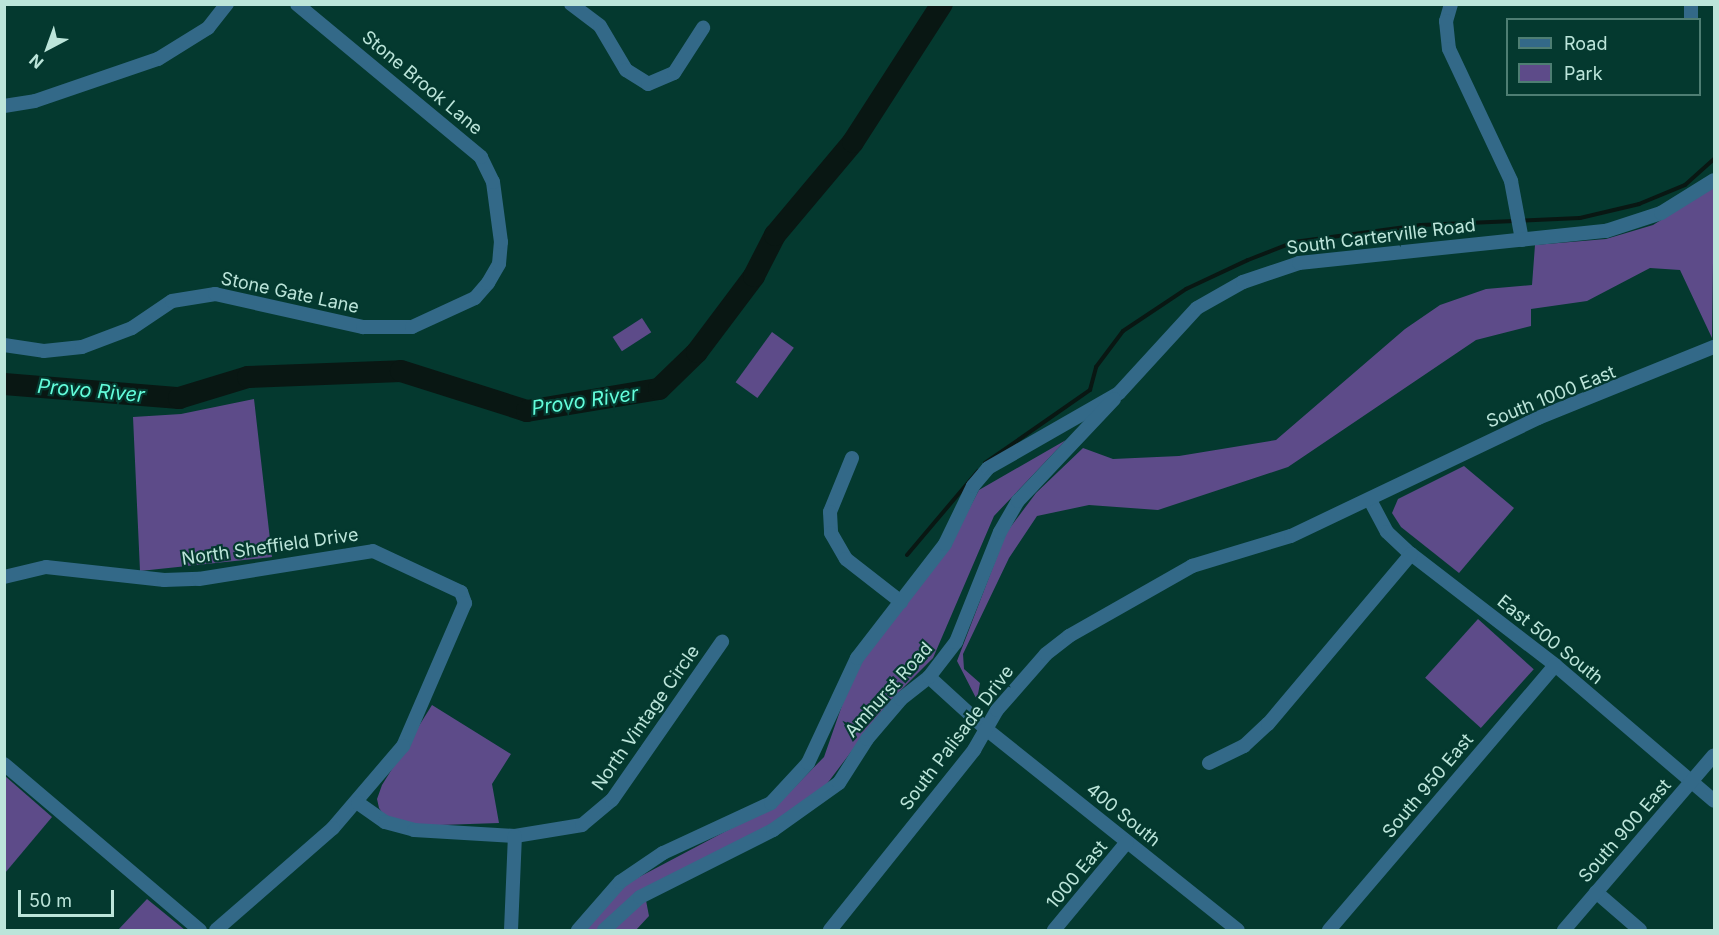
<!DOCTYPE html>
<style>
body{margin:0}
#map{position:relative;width:1719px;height:935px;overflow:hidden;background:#04392f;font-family:Inter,sans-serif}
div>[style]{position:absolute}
.green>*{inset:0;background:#5d4b89;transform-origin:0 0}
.stream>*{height:4px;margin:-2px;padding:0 2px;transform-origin:2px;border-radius:2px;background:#091713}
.river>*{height:22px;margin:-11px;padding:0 11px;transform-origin:11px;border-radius:11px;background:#091713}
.minor>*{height:14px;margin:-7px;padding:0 7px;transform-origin:7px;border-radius:7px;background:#336988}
span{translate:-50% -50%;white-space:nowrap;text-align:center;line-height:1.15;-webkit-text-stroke:4.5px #04392f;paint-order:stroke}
.street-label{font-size:18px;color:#bce5da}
.water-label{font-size:20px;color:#63fcda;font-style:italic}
.frame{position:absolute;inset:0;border:6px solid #bce5da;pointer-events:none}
.legend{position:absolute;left:1506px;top:18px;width:195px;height:78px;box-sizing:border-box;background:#04392f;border:2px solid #4e7e73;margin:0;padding:8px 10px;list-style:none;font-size:18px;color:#bce5da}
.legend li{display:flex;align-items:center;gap:12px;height:30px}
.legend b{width:30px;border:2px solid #4e7e73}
.north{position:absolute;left:18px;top:18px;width:60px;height:60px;-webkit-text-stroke:4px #04392f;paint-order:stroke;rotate:221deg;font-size:16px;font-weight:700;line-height:24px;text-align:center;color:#bce5da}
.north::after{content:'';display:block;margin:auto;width:21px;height:27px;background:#bce5da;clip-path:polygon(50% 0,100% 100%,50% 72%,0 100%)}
.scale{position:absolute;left:18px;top:890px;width:96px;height:27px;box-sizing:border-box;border:3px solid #bce5da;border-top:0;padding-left:8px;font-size:18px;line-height:21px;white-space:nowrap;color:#bce5da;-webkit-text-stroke:4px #04392f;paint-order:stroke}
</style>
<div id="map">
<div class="green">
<div style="clip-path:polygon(1714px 187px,1712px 338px,1680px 270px,1650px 268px,1587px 301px,1531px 309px,1531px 326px,1476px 340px,1288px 467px,1158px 510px,1089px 505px,1037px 516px,1009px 558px,963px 654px,964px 669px,980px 683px,977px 700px,957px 661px,1006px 533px,1036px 493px,1083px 448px,1113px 459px,1179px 456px,1276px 440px,1405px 329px,1440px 305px,1486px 289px,1532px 285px,1535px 245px,1606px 239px,1653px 225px)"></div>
<div style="left:642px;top:318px;width:17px;height:35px;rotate:57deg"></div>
<div style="left:772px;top:332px;width:27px;height:62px;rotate:36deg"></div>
<div style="clip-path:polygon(254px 399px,272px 557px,140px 571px,133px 417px,181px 414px)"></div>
<div style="clip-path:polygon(1066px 440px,994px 516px,933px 658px,888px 703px,820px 793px,768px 829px,644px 890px,649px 916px,636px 930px,584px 930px,624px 885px,779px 803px,824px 757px,854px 671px,949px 547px,979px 490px)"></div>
<div style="clip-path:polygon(1464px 466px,1514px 508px,1459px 573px,1401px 527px,1392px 513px,1398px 499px)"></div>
<div style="left:1478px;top:619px;width:75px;height:79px;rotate:42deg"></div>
<div style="clip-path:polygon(432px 705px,511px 754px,492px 784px,499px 823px,411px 826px,384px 815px,379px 808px,377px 799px,382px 785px)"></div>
<div style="clip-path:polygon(5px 776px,52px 817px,5px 873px)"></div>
<div style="clip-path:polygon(147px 899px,185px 930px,118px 930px)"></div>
</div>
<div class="stream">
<div style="left:985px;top:463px;width:128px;rotate:-34.8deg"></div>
<div style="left:1090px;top:390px;width:24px;rotate:-75deg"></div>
<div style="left:1096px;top:367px;width:45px;rotate:-53.1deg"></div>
<div style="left:1123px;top:331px;width:76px;rotate:-33.7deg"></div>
<div style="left:1186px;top:289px;width:68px;rotate:-25.1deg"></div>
<div style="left:1248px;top:260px;width:49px;rotate:-21.4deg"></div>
<div style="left:1294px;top:242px;width:128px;rotate:-7.6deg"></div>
<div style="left:1421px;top:225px;width:159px;rotate:-2.5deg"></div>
<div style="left:1580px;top:218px;width:61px;rotate:-13.3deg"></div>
<div style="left:1639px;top:204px;width:50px;rotate:-22.4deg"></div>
<div style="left:1685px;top:185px;width:39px;rotate:-42deg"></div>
<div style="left:907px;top:555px;width:110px;rotate:-49.8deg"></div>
</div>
<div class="river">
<div style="left:4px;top:384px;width:176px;rotate:4.6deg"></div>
<div style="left:179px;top:398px;width:72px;rotate:-16.9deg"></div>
<div style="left:248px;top:377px;width:153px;rotate:-2.2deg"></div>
<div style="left:401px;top:371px;width:132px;rotate:17.6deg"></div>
<div style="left:527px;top:411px;width:134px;rotate:-9.5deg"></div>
<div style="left:659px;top:389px;width:53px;rotate:-44.2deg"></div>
<div style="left:697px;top:352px;width:95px;rotate:-53.1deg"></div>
<div style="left:754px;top:276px;width:46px;rotate:-62.9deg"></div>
<div style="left:775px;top:235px;width:121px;rotate:-50deg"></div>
<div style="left:853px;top:142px;width:164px;rotate:-57.2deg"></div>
</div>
<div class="minor">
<div style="left:571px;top:4px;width:36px;rotate:37deg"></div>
<div style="left:600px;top:26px;width:51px;rotate:59.4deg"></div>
<div style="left:626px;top:70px;width:26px;rotate:32deg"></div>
<div style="left:648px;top:84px;width:28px;rotate:-23deg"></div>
<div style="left:674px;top:73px;width:54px;rotate:-57.2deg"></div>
<div style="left:1451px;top:4px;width:18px;rotate:106deg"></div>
<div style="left:1446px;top:21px;width:28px;rotate:84deg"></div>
<div style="left:1449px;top:49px;width:146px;rotate:64.8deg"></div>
<div style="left:1511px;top:181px;width:60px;rotate:79.4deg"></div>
<div style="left:1691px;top:20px;width:16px;rotate:-90deg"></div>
<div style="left:4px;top:106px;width:31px;rotate:-9deg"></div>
<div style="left:35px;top:101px;width:130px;rotate:-18.9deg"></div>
<div style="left:158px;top:59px;width:59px;rotate:-31.8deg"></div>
<div style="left:208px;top:28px;width:31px;rotate:-52deg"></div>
<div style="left:4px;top:345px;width:40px;rotate:8.5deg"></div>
<div style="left:44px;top:351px;width:38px;rotate:-6deg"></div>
<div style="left:82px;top:347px;width:53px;rotate:-20.8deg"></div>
<div style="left:132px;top:328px;width:48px;rotate:-34deg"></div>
<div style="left:172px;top:301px;width:44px;rotate:-9.2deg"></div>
<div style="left:215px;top:294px;width:152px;rotate:12.6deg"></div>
<div style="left:363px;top:327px;width:49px"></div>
<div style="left:412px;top:327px;width:69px;rotate:-24.7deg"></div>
<div style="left:475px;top:298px;width:20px;rotate:-49deg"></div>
<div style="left:488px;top:283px;width:22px;rotate:-60deg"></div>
<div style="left:499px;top:264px;width:22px;rotate:-85deg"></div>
<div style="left:501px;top:242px;width:61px;rotate:-97.6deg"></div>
<div style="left:493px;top:182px;width:28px;rotate:-116deg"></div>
<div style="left:481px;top:157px;width:239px;rotate:-140.3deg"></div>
<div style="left:852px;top:458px;width:58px;rotate:112.2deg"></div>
<div style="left:830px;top:512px;width:21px;rotate:87deg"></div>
<div style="left:831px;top:533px;width:30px;rotate:60deg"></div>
<div style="left:846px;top:559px;width:70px;rotate:38deg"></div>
<div style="left:1371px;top:502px;width:34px;rotate:62deg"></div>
<div style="left:1387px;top:532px;width:33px;rotate:43deg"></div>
<div style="left:1411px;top:554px;width:182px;rotate:37.6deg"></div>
<div style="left:1555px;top:665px;width:209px;rotate:40.5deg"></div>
<div style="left:4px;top:577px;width:43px;rotate:-13.4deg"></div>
<div style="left:46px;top:567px;width:119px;rotate:6.3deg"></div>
<div style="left:164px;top:580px;width:35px;rotate:-2deg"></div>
<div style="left:199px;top:579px;width:176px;rotate:-9.1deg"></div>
<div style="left:373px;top:551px;width:97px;rotate:25deg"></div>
<div style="left:461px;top:592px;width:12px;rotate:70deg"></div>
<div style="left:465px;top:603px;width:156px;rotate:113.4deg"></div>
<div style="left:403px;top:746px;width:108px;rotate:130.5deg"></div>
<div style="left:333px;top:828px;width:155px;rotate:138.9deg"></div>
<div style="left:929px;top:677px;width:77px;rotate:42.4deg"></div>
<div style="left:986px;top:729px;width:322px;rotate:38.6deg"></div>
<div style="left:1209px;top:763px;width:39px;rotate:-26deg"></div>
<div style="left:1244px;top:746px;width:33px;rotate:-43deg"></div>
<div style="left:1268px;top:724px;width:222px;rotate:-49.9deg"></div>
<div style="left:4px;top:764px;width:257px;rotate:40.3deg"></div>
<div style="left:358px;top:803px;width:33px;rotate:35deg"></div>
<div style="left:385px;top:822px;width:30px;rotate:15deg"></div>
<div style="left:414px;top:830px;width:101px;rotate:3.4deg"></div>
<div style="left:515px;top:836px;width:68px;rotate:-9.3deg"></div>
<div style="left:582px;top:825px;width:39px;rotate:-40deg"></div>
<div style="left:612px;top:800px;width:193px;rotate:-55.2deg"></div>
<div style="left:1596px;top:892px;width:58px;rotate:40.8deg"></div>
<div style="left:511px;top:930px;width:94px;rotate:-87.6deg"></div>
<div style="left:578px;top:930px;width:64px;rotate:-48.8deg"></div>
<div style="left:620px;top:882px;width:52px;rotate:-34deg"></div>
<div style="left:663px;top:853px;width:119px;rotate:-24.8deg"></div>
<div style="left:771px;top:803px;width:54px;rotate:-47.2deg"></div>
<div style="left:808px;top:763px;width:116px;rotate:-65deg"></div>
<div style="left:857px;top:658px;width:144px;rotate:-52.3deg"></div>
<div style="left:945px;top:544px;width:64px;rotate:-64.2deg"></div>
<div style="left:973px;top:486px;width:23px;rotate:-50deg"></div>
<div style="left:988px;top:468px;width:151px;rotate:-29.8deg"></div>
<div style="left:1119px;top:393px;width:115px;rotate:-47.5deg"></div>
<div style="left:1197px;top:308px;width:53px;rotate:-29.5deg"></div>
<div style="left:1243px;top:282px;width:59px;rotate:-18.7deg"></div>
<div style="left:1299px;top:263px;width:309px;rotate:-6deg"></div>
<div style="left:1606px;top:231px;width:58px;rotate:-18.1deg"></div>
<div style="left:1661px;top:213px;width:62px;rotate:-31.9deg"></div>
<div style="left:604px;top:930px;width:49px;rotate:-42.5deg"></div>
<div style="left:640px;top:897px;width:149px;rotate:-26.7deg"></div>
<div style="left:773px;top:830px;width:81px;rotate:-35.5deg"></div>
<div style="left:839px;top:783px;width:52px;rotate:-57.5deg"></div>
<div style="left:867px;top:739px;width:52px;rotate:-49.6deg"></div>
<div style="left:901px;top:699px;width:36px;rotate:-38deg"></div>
<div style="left:929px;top:677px;width:44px;rotate:-52.4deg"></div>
<div style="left:956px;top:642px;width:118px;rotate:-68.2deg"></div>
<div style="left:1000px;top:532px;width:36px;rotate:-60deg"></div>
<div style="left:1018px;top:501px;width:140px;rotate:-46.7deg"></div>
<div style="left:830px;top:930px;width:231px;rotate:-51.3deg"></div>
<div style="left:974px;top:750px;width:46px;rotate:-60.1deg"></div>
<div style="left:997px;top:710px;width:74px;rotate:-48.8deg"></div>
<div style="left:1046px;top:654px;width:29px;rotate:-38deg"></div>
<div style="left:1069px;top:636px;width:142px;rotate:-29.6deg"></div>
<div style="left:1192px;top:566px;width:103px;rotate:-16.9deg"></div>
<div style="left:1291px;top:536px;width:274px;rotate:-25.5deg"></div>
<div style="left:1538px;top:418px;width:190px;rotate:-22deg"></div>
<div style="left:1054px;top:930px;width:114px;rotate:-50.3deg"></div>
<div style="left:1329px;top:930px;width:348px;rotate:-49.5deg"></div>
<div style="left:1564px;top:930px;width:230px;rotate:-49.4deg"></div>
</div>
<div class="street-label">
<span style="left:422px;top:83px;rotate:40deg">Stone Brook Lane</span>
<span style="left:1381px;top:237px;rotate:-7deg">South Carterville Road</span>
<span style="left:290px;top:293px;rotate:12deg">Stone Gate Lane</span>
<span style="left:1551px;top:397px;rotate:-22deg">South 1000 East</span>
<span style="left:270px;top:547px;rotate:-8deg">North Sheffield Drive</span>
<span style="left:1550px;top:640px;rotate:39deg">East 500 South</span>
<span style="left:889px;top:690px;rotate:-48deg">Amhurst Road</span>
<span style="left:646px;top:718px;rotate:-55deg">North Vintage Circle</span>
<span style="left:957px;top:738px;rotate:-53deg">South Palisade Drive</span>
<span style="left:1428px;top:786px;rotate:-50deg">South 950 East</span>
<span style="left:1123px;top:815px;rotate:39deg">400 South</span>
<span style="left:1625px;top:831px;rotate:-49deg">South 900 East</span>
<span style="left:1077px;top:875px;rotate:-50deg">1000 East</span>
</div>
<div class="water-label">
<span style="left:91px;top:391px;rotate:5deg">Provo River</span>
<span style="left:585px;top:401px;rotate:-8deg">Provo River</span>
</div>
<div class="frame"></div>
<ul class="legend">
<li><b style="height:8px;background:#336988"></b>Road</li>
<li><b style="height:16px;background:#5d4b89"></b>Park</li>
</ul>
<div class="north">N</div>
<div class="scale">50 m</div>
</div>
